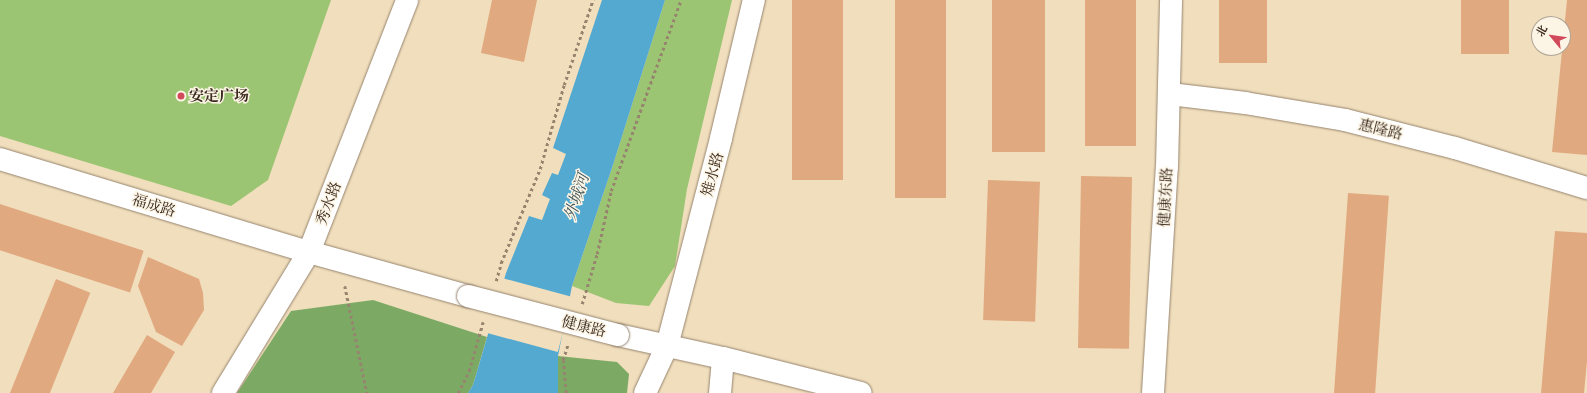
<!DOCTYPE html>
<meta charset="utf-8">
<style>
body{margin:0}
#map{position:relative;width:1587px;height:393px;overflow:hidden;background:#f0debd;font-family:"EB Garamond","Noto Serif SC",serif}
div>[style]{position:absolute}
.green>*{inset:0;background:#9bc572}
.forest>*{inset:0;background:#7caa64}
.water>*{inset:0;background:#53a9d0}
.pier>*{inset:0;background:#f0debd;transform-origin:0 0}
.building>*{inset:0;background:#e1a97f;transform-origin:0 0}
.path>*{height:2.5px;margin-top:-1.25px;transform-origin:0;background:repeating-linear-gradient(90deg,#96846e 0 3px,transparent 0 6px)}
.roads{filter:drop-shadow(0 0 1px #96846e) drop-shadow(0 0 1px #96846e)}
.minor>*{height:22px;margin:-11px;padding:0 11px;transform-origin:11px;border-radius:11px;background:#fff}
.bridges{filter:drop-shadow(0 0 1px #96846e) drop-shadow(0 0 1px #96846e)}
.minor-bridge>*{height:22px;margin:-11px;padding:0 11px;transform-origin:11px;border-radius:11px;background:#fff}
.dots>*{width:11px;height:11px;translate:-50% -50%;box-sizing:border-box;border:2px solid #fcf5e5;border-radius:50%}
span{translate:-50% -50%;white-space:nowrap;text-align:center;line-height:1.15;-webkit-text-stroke:3px #fcf5e5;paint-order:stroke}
.poi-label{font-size:15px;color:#3b2a1e;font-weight:700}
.left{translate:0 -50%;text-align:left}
.street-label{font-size:15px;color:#3b2a1e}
.water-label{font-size:16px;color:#43565c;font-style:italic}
.north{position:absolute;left:1531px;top:16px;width:40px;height:40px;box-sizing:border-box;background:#fcf5e5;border:1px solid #afa495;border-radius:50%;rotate:299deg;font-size:11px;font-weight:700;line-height:16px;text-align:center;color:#3b2a1e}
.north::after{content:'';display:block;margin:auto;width:14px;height:18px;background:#d1495b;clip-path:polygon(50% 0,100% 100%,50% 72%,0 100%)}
</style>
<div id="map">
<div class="green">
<div style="clip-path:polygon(0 0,331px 0,268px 180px,231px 206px,0 136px)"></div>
<div style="clip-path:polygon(665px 0,732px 0,687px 189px,675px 266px,649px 306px,616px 303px,572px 286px,612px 168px)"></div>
</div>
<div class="forest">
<div style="clip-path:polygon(373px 300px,487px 337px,473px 385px,468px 393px,237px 393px,291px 311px)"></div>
<div style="clip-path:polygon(558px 356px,617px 362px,629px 374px,627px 393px,558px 393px)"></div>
</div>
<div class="water">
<div style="clip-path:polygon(602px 0,665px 0,612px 168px,572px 286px,558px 356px,558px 393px,468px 393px,473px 385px,506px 273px,529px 216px,542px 220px,550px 199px,542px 195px,552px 173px,558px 175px,566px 154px,553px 148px)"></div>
</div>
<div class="pier">
<div style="left:502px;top:278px;width:73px;height:57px;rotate:15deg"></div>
</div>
<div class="building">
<div style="clip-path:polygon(492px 0,537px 0,524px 62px,481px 53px)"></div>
<div style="left:792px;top:0;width:51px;height:180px"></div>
<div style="left:895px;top:0;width:51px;height:198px"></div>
<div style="left:992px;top:0;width:53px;height:152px"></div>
<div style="left:1085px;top:0;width:51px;height:146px"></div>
<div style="left:1219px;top:0;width:48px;height:63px"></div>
<div style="left:1461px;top:0;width:48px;height:54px"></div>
<div style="clip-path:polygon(1567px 0,1587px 0,1587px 155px,1552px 152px)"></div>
<div style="left:1081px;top:176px;width:51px;height:172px;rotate:1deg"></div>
<div style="left:988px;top:180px;width:52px;height:140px;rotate:2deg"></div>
<div style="left:1348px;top:193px;width:41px;height:201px;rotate:4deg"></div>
<div style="left:0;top:204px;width:151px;height:44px;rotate:18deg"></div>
<div style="clip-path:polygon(1555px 231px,1587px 233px,1587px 361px,1584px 393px,1541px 393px)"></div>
<div style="clip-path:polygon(148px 257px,199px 279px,203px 293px,204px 310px,182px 346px,156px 332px,138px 286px)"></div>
<div style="left:56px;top:279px;width:37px;height:124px;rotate:22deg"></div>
<div style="clip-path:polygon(147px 335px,175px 352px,151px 393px,113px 393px)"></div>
</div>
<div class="path">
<div style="left:496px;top:281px;width:19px;rotate:-74deg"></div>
<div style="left:501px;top:263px;width:102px;rotate:-67.5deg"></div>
<div style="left:540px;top:169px;width:87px;rotate:-74.1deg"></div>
<div style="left:564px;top:85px;width:90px;rotate:-71.2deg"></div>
<div style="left:345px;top:286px;width:109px;rotate:78.4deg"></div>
<div style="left:582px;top:304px;width:52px;rotate:-73.3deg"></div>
<div style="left:597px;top:254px;width:65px;rotate:-77.5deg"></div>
<div style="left:611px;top:191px;width:203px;rotate:-69.9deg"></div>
<div style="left:458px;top:393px;width:25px;rotate:-63deg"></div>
<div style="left:469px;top:371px;width:51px;rotate:-74.1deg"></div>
<div style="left:566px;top:393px;width:33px;rotate:-95deg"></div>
<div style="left:563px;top:360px;width:17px;rotate:-73deg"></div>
</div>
<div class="roads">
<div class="minor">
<div style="left:1170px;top:94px;width:76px;rotate:6.8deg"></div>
<div style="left:1245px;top:103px;width:101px;rotate:9.6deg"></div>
<div style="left:1345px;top:120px;width:114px;rotate:14.3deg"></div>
<div style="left:1455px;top:148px;width:138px;rotate:16.9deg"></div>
<div style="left:0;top:159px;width:323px;rotate:16.8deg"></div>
<div style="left:309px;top:252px;width:165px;rotate:15.5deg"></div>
<div style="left:618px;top:335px;width:107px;rotate:12.4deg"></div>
<div style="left:723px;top:358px;width:142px;rotate:14.2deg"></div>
<div style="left:223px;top:393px;width:165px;rotate:-58.6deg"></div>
<div style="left:309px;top:252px;width:270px;rotate:-68.7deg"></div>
<div style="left:645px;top:393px;width:52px;rotate:-64.9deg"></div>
<div style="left:667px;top:346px;width:215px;rotate:-75.4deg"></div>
<div style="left:721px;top:138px;width:142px;rotate:-76.6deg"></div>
<div style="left:720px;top:393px;width:35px;rotate:-85deg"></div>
<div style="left:1153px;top:393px;width:226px;rotate:-86.5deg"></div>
<div style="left:1167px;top:167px;width:167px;rotate:-88.6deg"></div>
</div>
</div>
<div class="bridges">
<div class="minor-bridge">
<div style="left:468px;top:296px;width:155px;rotate:14.6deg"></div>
</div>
</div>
<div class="dots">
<div style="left:181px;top:96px;background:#d1495b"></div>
</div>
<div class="poi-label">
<span class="left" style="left:189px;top:96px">安定广场</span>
</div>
<div class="street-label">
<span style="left:1381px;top:129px;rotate:14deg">惠隆路</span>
<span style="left:712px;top:174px;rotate:-75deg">雉水路</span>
<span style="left:1165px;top:197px;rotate:-87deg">健康东路</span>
<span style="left:328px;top:203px;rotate:-69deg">秀水路</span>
<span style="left:154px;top:205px;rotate:17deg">福成路</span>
<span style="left:584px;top:326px;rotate:14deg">健康路</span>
</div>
<div class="water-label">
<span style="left:577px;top:197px;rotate:-72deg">外城河</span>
</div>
<div class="north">北</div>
</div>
